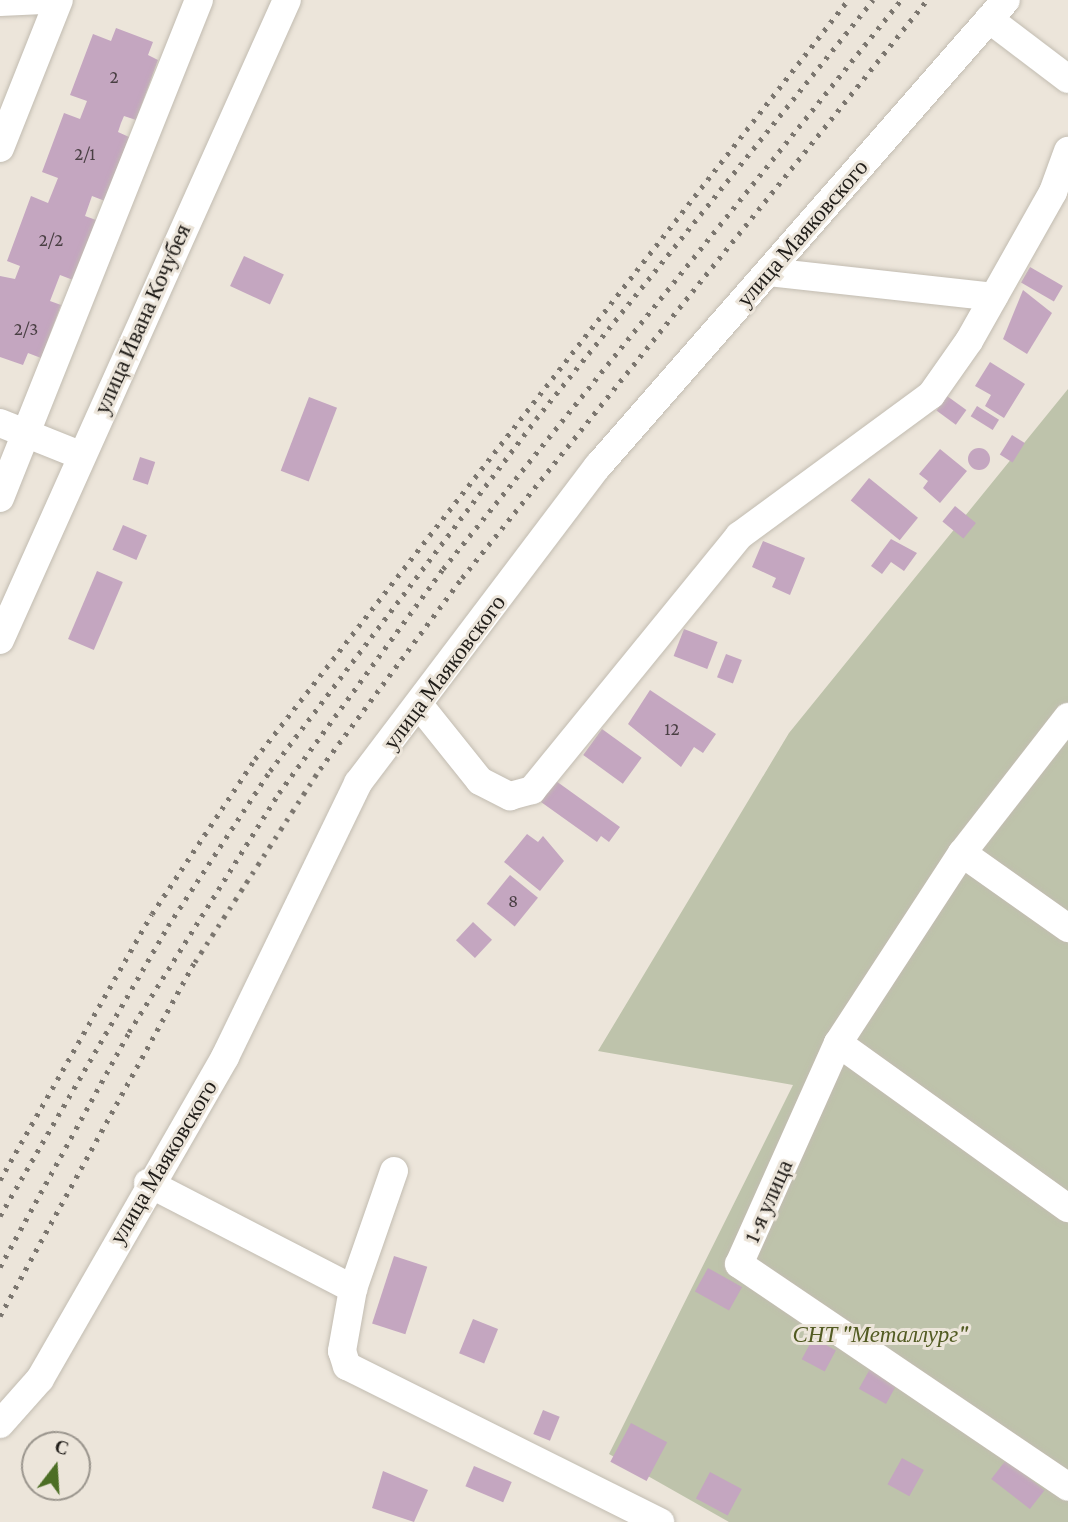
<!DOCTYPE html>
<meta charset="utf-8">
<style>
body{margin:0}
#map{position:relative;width:1068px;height:1522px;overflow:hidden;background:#ece5da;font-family:"Crimson Pro",serif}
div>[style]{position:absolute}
.green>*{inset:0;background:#bec3ab}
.building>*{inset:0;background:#c4a6c0;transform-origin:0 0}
.round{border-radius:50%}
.roads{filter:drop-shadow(0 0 2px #c2bcb1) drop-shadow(0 0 2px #c2bcb1)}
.minor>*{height:28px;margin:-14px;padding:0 14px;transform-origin:14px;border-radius:14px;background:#fff}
.rail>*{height:5px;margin-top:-2.5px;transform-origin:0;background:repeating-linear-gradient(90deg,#7b766f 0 3.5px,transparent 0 10.5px)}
span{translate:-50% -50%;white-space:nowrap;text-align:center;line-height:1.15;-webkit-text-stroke:6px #ece5da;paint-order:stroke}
.number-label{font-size:19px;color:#493f43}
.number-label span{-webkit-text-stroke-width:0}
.street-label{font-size:23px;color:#201d19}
.park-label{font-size:23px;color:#525b22;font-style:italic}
.north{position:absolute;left:21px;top:1431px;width:70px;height:70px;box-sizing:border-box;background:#ece5da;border:2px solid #9a958d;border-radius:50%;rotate:17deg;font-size:19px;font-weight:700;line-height:28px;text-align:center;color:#201d19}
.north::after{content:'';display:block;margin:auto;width:24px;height:32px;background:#4c6e25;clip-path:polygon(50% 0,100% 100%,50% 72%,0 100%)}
</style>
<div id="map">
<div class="green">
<div style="clip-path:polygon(1068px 389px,1068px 1522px,729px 1522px,609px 1454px,793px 1085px,598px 1051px,789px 733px)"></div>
</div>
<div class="building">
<div style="clip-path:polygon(116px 28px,153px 42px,148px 55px,158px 60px,136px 120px,124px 116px,121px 123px,118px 132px,129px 137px,105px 201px,92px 196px,85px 216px,96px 220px,73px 280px,60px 275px,50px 301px,61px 305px,41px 358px,28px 353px,23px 365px,0 357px,0 276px,15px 279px,20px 266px,7px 261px,31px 196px,48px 203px,58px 178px,42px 172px,64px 113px,80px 119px,87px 101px,70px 95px,93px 34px,111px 41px)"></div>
<div style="left:244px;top:256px;width:44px;height:33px;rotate:25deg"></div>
<div style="left:1030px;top:267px;width:38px;height:18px;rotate:30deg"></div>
<div style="clip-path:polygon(1023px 290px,1052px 313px,1027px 354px,1003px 339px)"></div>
<div style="clip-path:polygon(990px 362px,1025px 384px,1004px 418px,985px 406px,991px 395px,975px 386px)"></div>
<div style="left:947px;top:396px;width:24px;height:18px;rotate:36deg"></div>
<div style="left:309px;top:397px;width:30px;height:79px;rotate:21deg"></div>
<div style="left:977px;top:406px;width:26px;height:12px;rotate:32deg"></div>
<div style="left:1012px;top:435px;width:15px;height:23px;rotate:32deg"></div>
<div class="round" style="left:968px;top:448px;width:22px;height:22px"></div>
<div style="clip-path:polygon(940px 449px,967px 471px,940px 503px,923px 488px,928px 481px,919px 474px)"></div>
<div style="left:140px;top:457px;width:16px;height:24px;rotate:18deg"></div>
<div style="left:869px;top:478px;width:63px;height:29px;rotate:39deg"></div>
<div style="left:955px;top:506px;width:27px;height:20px;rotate:39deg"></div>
<div style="left:123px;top:525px;width:26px;height:27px;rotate:23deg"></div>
<div style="clip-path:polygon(891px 539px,917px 553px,904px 571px,891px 562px,882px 574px,871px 566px)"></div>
<div style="clip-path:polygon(763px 541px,805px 558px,790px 595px,772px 587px,776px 578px,752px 567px)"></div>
<div style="left:97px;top:571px;width:28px;height:74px;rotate:23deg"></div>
<div style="left:684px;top:629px;width:36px;height:29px;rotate:21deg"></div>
<div style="left:726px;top:654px;width:17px;height:25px;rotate:21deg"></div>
<div style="clip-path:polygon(650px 690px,716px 734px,703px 753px,694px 747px,681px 767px,628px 724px)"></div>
<div style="left:602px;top:729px;width:49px;height:32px;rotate:36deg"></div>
<div style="clip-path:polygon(556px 781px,620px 827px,609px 842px,601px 836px,597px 842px,541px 802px)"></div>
<div style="clip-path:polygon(527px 834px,538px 842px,543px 836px,564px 861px,540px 891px,504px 862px)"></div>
<div style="left:510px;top:875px;width:36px;height:37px;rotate:39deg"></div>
<div style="left:473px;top:922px;width:26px;height:25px;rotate:43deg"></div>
<div style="left:394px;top:1256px;width:35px;height:71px;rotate:18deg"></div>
<div style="left:708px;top:1268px;width:39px;height:27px;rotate:29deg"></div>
<div style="left:473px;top:1319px;width:27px;height:37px;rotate:22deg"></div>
<div style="left:813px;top:1338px;width:26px;height:24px;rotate:28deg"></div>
<div style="left:871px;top:1367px;width:31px;height:25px;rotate:29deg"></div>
<div style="left:543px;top:1410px;width:18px;height:26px;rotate:22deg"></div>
<div style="left:631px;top:1423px;width:41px;height:44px;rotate:28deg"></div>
<div style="left:902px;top:1458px;width:25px;height:30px;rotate:29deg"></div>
<div style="left:1006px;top:1460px;width:49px;height:24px;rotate:38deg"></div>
<div style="left:474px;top:1466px;width:41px;height:22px;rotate:23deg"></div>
<div style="clip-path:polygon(383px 1471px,428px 1490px,414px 1522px,372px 1508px)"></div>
<div style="left:710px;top:1472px;width:36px;height:30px;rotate:28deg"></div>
</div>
<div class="roads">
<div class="minor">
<div style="left:0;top:2px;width:43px;rotate:-2.7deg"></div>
<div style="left:989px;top:19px;width:99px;rotate:37.2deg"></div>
<div style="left:0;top:148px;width:159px;rotate:-68.3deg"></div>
<div style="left:769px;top:272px;width:226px;rotate:6.3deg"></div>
<div style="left:0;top:423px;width:86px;rotate:21.8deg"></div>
<div style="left:0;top:498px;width:536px;rotate:-68.22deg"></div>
<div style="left:0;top:640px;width:701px;rotate:-65.85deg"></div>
<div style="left:420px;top:706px;width:96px;rotate:51.3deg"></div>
<div style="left:480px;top:781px;width:34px;rotate:27deg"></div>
<div style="left:510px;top:796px;width:23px;rotate:-15deg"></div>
<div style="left:532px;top:790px;width:328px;rotate:-50.8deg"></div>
<div style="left:739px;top:536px;width:238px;rotate:-36.3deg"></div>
<div style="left:931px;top:395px;width:66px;rotate:-54.9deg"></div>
<div style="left:969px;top:341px;width:171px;rotate:-60.6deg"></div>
<div style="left:1053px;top:192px;width:44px;rotate:-69.9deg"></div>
<div style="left:1068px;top:717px;width:172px;rotate:127.9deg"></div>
<div style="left:962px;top:853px;width:227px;rotate:123.1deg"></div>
<div style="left:838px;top:1043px;width:242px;rotate:114.1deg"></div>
<div style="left:739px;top:1264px;width:397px;rotate:34.1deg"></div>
<div style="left:962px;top:853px;width:130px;rotate:35.3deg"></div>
<div style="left:838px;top:1043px;width:283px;rotate:35.7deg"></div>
<div style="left:394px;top:1171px;width:125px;rotate:109.2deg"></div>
<div style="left:353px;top:1289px;width:63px;rotate:100.1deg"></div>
<div style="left:342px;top:1351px;width:16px;rotate:72deg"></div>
<div style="left:347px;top:1366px;width:350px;rotate:26.5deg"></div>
<div style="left:148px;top:1183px;width:231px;rotate:27.3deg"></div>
<div style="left:0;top:1424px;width:60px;rotate:-48.4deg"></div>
<div style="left:40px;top:1379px;width:371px;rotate:-60.1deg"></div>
<div style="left:225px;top:1057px;width:305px;rotate:-64.1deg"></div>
<div style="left:358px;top:783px;width:398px;rotate:-52.9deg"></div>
<div style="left:598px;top:466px;width:619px;rotate:-48.8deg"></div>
</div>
</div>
<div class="rail">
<div style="left:0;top:1180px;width:306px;rotate:-60.3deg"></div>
<div style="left:152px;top:914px;width:186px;rotate:-56.4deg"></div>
<div style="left:255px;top:759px;width:963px;rotate:-52deg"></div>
<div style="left:0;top:1216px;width:335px;rotate:-59.9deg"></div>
<div style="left:168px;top:926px;width:186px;rotate:-56.7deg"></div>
<div style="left:270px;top:771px;width:441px;rotate:-52.9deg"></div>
<div style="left:536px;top:419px;width:538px;rotate:-51.19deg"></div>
<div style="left:0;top:1267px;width:268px;rotate:-61.2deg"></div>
<div style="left:129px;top:1032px;width:282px;rotate:-57.9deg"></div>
<div style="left:279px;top:793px;width:278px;rotate:-53.8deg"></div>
<div style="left:443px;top:569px;width:730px;rotate:-51.17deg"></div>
<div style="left:0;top:1316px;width:404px;rotate:-61.2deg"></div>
<div style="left:195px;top:962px;width:230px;rotate:-57.1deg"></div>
<div style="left:320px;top:769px;width:238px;rotate:-53.4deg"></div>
<div style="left:462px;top:578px;width:742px;rotate:-51.18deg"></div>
</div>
<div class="number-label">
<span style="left:114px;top:77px">2</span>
<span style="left:85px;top:154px">2/1</span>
<span style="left:51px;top:240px">2/2</span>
<span style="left:26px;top:329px">2/3</span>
<span style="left:672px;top:729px">12</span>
<span style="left:513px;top:901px">8</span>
</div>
<div class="street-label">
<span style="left:802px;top:233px;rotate:-49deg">улица Маяковского</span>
<span style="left:142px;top:319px;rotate:-66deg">улица Ивана Кочубея</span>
<span style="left:444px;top:672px;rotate:-53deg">улица Маяковского</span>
<span style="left:163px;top:1162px;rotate:-59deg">улица Маяковского</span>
<span style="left:768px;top:1201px;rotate:-66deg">1-я улица</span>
</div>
<div class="park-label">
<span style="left:880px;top:1334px">СНТ "Металлург"</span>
</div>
<div class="north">С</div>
</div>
